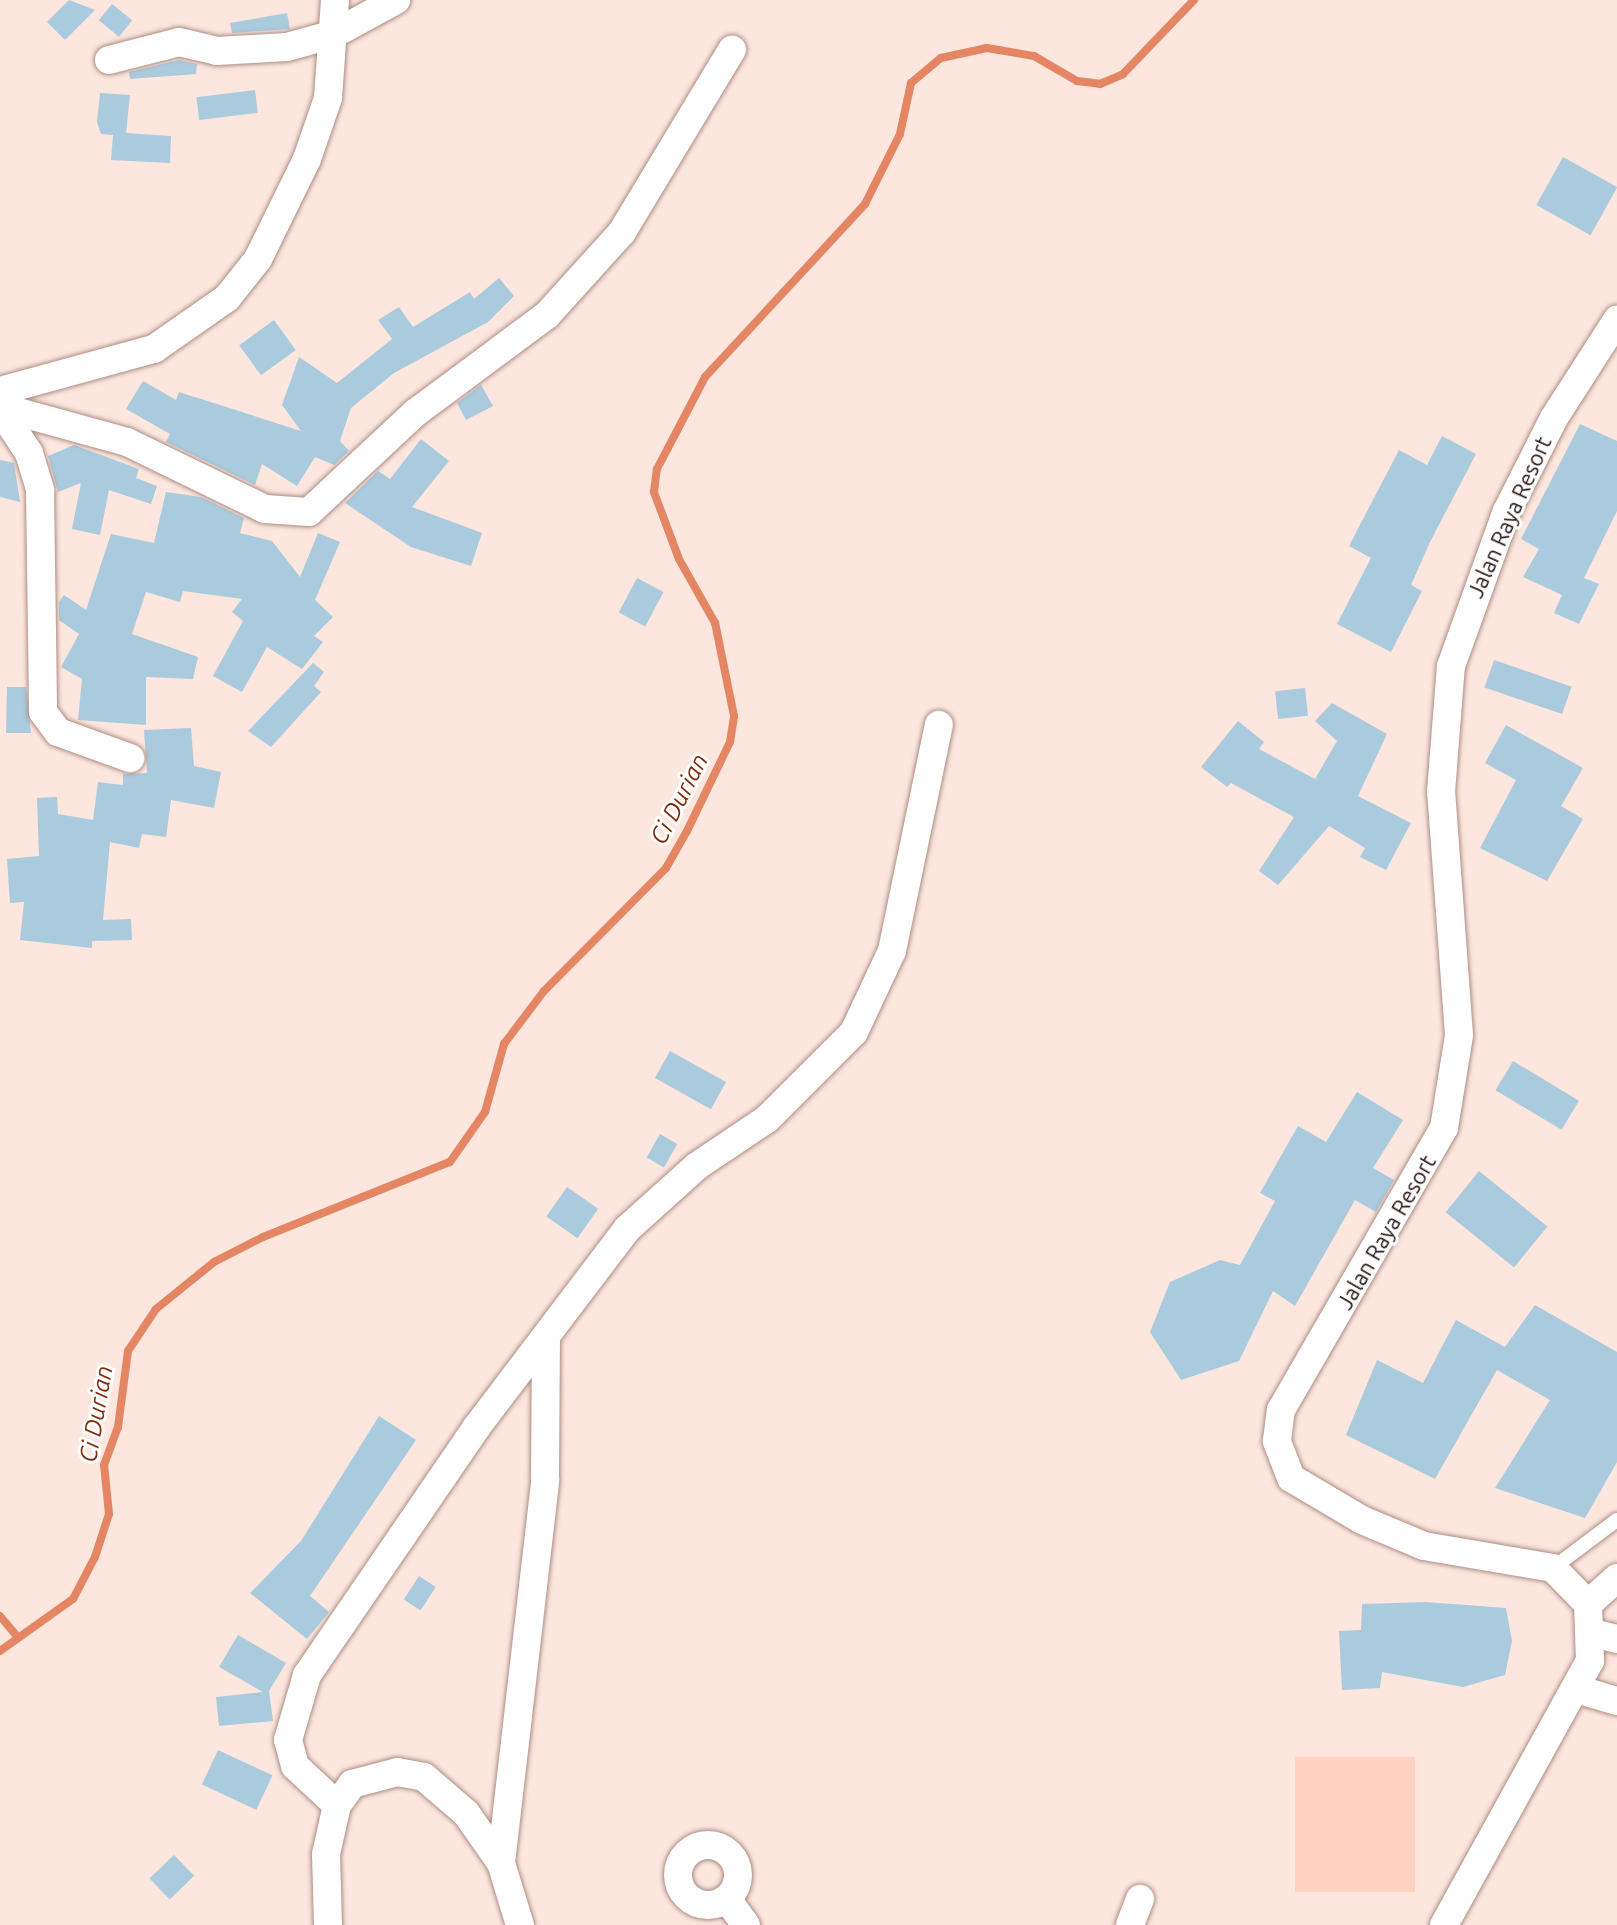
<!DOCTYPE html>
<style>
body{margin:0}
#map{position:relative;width:1617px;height:1925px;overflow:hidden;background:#fce6de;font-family:Ubuntu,sans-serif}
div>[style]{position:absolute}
.green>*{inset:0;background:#fed1c1;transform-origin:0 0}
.stream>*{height:8px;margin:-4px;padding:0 4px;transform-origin:4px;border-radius:4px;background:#e48664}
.building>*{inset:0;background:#aacadd;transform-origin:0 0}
.roads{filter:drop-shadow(0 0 2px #ae8d82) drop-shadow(0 0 2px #ae8d82)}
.lane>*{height:14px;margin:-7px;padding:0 7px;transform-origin:7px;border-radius:7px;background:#fff}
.street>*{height:28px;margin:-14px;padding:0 14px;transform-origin:14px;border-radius:14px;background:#fff}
.street>.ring{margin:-14px;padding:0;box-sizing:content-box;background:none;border:28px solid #fff;border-radius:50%}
span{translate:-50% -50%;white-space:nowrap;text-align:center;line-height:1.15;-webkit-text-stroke:6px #fff;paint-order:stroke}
.street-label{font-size:22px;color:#231612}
.water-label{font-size:24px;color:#802c07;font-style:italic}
</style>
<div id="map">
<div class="green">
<div style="left:1415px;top:1757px;width:135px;height:120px;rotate:90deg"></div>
</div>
<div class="stream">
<div style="left:0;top:1616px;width:23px;rotate:50deg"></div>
<div style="left:0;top:1651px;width:90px;rotate:-35.5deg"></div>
<div style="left:73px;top:1599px;width:47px;rotate:-62.4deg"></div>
<div style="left:95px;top:1557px;width:45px;rotate:-72deg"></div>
<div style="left:109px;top:1514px;width:49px;rotate:-95.8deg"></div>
<div style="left:104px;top:1465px;width:40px;rotate:-69.8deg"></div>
<div style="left:118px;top:1427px;width:77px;rotate:-82.5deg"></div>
<div style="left:128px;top:1351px;width:50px;rotate:-56.3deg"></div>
<div style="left:156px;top:1309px;width:75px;rotate:-39deg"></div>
<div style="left:214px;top:1262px;width:55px;rotate:-27deg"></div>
<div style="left:263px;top:1237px;width:201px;rotate:-21.9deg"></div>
<div style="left:450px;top:1162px;width:61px;rotate:-55deg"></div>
<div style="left:485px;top:1112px;width:71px;rotate:-74.4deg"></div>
<div style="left:504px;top:1044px;width:66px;rotate:-53deg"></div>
<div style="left:544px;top:991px;width:173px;rotate:-45.2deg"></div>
<div style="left:666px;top:868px;width:43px;rotate:-60.4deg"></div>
<div style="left:687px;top:831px;width:99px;rotate:-64.2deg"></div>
<div style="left:730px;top:742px;width:26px;rotate:-81deg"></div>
<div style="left:734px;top:716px;width:95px;rotate:-101.5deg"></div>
<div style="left:715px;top:623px;width:73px;rotate:-119.4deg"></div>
<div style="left:679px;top:559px;width:72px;rotate:-110.5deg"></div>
<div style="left:654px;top:492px;width:23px;rotate:-83deg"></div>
<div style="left:657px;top:469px;width:104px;rotate:-62.4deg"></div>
<div style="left:705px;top:377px;width:236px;rotate:-47.2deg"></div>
<div style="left:865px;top:204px;width:78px;rotate:-63.4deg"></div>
<div style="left:900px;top:134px;width:52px;rotate:-77.8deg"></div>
<div style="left:911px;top:83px;width:39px;rotate:-40deg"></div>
<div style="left:941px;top:58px;width:47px;rotate:-12.3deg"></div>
<div style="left:987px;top:48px;width:48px;rotate:9.7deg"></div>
<div style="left:1034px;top:56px;width:50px;rotate:30.2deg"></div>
<div style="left:1077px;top:81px;width:23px;rotate:7deg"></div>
<div style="left:1100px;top:84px;width:25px;rotate:-23deg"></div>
<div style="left:1123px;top:74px;width:103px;rotate:-46.2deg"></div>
</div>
<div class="building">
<div style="clip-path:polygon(69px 0,95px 10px,65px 40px,47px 22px)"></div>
<div style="left:112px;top:4px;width:26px;height:21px;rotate:39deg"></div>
<div style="clip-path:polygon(287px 13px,290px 29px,232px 33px,230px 23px)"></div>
<div style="clip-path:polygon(179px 60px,197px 64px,196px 74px,130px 79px,129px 72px)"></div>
<div style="left:255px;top:90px;width:23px;height:59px;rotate:83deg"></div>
<div style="clip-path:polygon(100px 93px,130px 95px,126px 133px,171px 136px,170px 163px,111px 160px,113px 135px,101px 134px,97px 122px)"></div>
<div style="left:1563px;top:157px;width:62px;height:55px;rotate:29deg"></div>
<div style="clip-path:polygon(499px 278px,514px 296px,488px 322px,394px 373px,351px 408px,340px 441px,349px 451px,334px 465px,315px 457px,297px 486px,262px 464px,255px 485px,166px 442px,170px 434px,126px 409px,143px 381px,176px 400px,179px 392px,301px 431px,282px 405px,299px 357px,337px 383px,392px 339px,378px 320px,399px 307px,413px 327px,470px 292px,474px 299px)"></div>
<div style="left:274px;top:320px;width:37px;height:43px;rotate:54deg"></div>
<div style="clip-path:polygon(481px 385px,493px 406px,466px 420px,457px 403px)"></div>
<div style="clip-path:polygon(1580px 424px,1617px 441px,1617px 511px,1584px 578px,1599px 584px,1579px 624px,1554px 613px,1562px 595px,1523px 577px,1539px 549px,1521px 539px)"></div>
<div style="clip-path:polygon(1442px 436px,1476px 454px,1430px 542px,1411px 585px,1422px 591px,1391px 652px,1337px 624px,1371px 558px,1349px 546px,1399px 450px,1427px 465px)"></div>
<div style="clip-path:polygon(421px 439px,449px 461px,412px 507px,482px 533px,471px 566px,411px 547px,345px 503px,378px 471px,390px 479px)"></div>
<div style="clip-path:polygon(74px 445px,139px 469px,136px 478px,157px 486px,151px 504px,109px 490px,100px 535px,72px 529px,81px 483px,58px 492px,48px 456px)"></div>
<div style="clip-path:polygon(0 460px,14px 463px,20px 502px,0 497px)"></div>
<div style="clip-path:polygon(166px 492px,201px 497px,244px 518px,240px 533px,272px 541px,300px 577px,318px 533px,340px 542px,315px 600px,333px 617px,314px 636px,323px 642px,302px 669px,267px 647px,242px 692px,213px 676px,243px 621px,232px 612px,242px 599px,183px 591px,180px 602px,146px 592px,132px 634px,198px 657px,193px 679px,146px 677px,146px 725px,78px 720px,82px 679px,61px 667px,79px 634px,59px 620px,59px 602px,64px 595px,86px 610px,111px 534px,154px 543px)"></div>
<div style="left:637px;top:578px;width:30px;height:39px;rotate:28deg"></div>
<div style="left:1494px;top:660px;width:82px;height:29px;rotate:19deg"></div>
<div style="clip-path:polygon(313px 663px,324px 672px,314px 686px,321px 692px,271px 747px,248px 731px)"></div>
<div style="clip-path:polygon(7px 687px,26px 687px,31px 733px,6px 733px)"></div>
<div style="left:1305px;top:688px;width:28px;height:30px;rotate:84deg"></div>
<div style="clip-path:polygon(1332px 703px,1387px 734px,1358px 796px,1411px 823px,1386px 870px,1360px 857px,1365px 848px,1329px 826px,1278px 885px,1259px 871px,1294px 817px,1231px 783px,1227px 787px,1201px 767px,1238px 721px,1264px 742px,1259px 749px,1315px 779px,1337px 741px,1315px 721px)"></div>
<div style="clip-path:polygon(1506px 725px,1583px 768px,1561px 806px,1583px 819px,1547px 881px,1480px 848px,1516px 780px,1485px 763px)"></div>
<div style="clip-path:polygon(191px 728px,194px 766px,221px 772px,214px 808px,171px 800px,166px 837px,142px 834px,139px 848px,110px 842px,103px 920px,131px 919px,132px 940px,92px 941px,92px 948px,20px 940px,24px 902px,10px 903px,7px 859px,39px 856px,37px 798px,57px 797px,58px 814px,93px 820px,98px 782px,123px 785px,123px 774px,147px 773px,144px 730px)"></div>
<div style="left:670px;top:1051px;width:64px;height:31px;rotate:29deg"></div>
<div style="left:1513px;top:1061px;width:77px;height:34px;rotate:31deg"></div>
<div style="clip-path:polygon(1357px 1092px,1403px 1120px,1373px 1168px,1394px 1180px,1376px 1212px,1355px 1200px,1295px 1306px,1273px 1291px,1239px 1361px,1181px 1380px,1150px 1332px,1170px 1282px,1220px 1260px,1240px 1265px,1275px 1201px,1260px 1193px,1298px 1126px,1326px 1142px)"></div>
<div style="left:660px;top:1134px;width:20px;height:27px;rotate:30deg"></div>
<div style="left:1479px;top:1171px;width:88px;height:53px;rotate:39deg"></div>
<div style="left:567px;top:1187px;width:38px;height:36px;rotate:35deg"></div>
<div style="clip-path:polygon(1535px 1305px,1617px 1352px,1617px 1462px,1585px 1518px,1495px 1488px,1550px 1400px,1497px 1370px,1435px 1479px,1346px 1435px,1377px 1360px,1423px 1383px,1456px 1320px,1505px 1347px)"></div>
<div style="clip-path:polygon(379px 1416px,416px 1440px,310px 1596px,329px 1612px,307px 1639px,250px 1593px,301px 1541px)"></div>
<div style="left:419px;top:1576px;width:20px;height:28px;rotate:33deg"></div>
<div style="clip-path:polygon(1426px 1602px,1506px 1608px,1512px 1641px,1505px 1675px,1463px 1687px,1382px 1672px,1380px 1688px,1342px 1690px,1339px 1631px,1361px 1630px,1362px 1604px)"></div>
<div style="clip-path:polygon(238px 1635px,286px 1663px,269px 1691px,273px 1721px,219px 1726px,216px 1697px,263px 1692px,219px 1667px)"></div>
<div style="left:218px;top:1750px;width:60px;height:38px;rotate:25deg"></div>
<div style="left:174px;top:1855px;width:29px;height:34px;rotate:46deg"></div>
</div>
<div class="roads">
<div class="lane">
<div style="left:1553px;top:1568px;width:80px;rotate:-36.9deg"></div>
</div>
<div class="street">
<div style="left:109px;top:60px;width:72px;rotate:-14.4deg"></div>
<div style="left:179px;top:42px;width:39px;rotate:13deg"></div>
<div style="left:217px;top:51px;width:70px;rotate:-3.3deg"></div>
<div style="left:287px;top:47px;width:49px;rotate:-15.5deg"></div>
<div style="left:334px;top:34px;width:71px;rotate:-28.7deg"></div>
<div style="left:0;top:391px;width:160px;rotate:-15.3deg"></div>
<div style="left:154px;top:349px;width:89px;rotate:-34.9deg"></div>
<div style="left:227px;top:298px;width:50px;rotate:-51.5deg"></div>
<div style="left:258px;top:259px;width:111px;rotate:-63.9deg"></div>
<div style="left:307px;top:159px;width:65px;rotate:-71deg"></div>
<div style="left:328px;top:98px;width:98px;rotate:-85.9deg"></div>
<div style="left:0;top:407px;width:132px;rotate:15.4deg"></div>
<div style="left:127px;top:442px;width:153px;rotate:25.9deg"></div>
<div style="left:265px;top:509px;width:44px;rotate:3.9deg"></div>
<div style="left:309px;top:512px;width:145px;rotate:-43deg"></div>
<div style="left:415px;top:413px;width:164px;rotate:-36.6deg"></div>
<div style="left:547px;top:315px;width:112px;rotate:-47.9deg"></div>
<div style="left:622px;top:232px;width:213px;rotate:-58.9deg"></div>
<div style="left:0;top:409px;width:53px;rotate:56.6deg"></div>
<div style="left:29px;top:453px;width:39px;rotate:73deg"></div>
<div style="left:40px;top:490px;width:222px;rotate:89.2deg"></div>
<div style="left:43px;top:712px;width:25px;rotate:53deg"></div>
<div style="left:58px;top:732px;width:77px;rotate:19.9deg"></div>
<div style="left:1588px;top:1604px;width:39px;rotate:-42deg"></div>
<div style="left:1593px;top:1633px;width:25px;rotate:14deg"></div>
<div style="left:1576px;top:1689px;width:43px;rotate:16.3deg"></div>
<div style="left:337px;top:1805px;width:57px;rotate:-137.1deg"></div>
<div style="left:295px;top:1766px;width:27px;rotate:-105deg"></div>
<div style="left:288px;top:1740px;width:68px;rotate:-73.7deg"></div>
<div style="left:307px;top:1675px;width:299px;rotate:-55.6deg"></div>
<div style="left:476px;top:1428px;width:250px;rotate:-52.8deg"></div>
<div style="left:627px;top:1229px;width:94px;rotate:-42deg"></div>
<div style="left:697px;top:1166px;width:84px;rotate:-33.9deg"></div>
<div style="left:767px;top:1119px;width:123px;rotate:-45deg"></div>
<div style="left:854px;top:1032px;width:89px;rotate:-64.9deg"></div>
<div style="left:892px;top:951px;width:231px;rotate:-78.3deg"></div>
<div class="ring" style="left:678px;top:1845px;width:32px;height:32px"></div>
<div style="left:501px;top:1863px;width:386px;rotate:-83.4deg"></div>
<div style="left:545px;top:1480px;width:138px;rotate:-89.6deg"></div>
<div style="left:727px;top:1899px;width:32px;rotate:54deg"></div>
<div style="left:328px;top:1925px;width:71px;rotate:-91.6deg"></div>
<div style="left:326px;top:1854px;width:50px;rotate:-77.3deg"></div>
<div style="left:337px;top:1805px;width:26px;rotate:-54deg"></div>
<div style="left:352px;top:1784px;width:47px;rotate:-14.9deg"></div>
<div style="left:397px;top:1772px;width:27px;rotate:10deg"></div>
<div style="left:424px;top:1777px;width:55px;rotate:40.6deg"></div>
<div style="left:466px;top:1813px;width:61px;rotate:55deg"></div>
<div style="left:501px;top:1863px;width:65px;rotate:73deg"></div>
<div style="left:1130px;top:1925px;width:28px;rotate:-69deg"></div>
<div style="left:1444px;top:1925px;width:302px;rotate:-61.1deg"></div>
<div style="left:1590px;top:1661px;width:57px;rotate:-92deg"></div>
<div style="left:1588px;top:1604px;width:50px;rotate:-134.2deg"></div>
<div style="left:1553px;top:1568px;width:131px;rotate:-170.3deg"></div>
<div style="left:1424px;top:1546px;width:67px;rotate:-157.2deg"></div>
<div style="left:1362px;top:1520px;width:82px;rotate:-149.4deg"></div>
<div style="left:1291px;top:1478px;width:40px;rotate:-111deg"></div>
<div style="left:1277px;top:1441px;width:31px;rotate:-83deg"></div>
<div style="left:1281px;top:1410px;width:326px;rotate:-60deg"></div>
<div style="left:1444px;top:1128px;width:94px;rotate:-80.8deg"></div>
<div style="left:1459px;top:1035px;width:244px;rotate:-94.2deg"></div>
<div style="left:1441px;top:792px;width:126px;rotate:-85.5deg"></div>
<div style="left:1451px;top:666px;width:163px;rotate:-70.2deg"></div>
<div style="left:1506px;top:513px;width:106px;rotate:-63.2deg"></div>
<div style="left:1554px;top:418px;width:117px;rotate:-57.3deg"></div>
</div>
</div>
<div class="street-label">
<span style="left:1509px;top:517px;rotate:-66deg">Jalan Raya Resort</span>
<span style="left:1386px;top:1232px;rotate:-60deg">Jalan Raya Resort</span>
</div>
<div class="water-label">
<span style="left:679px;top:799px;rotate:-63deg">Ci Durian</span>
<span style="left:96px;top:1414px;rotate:-80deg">Ci Durian</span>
</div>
</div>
